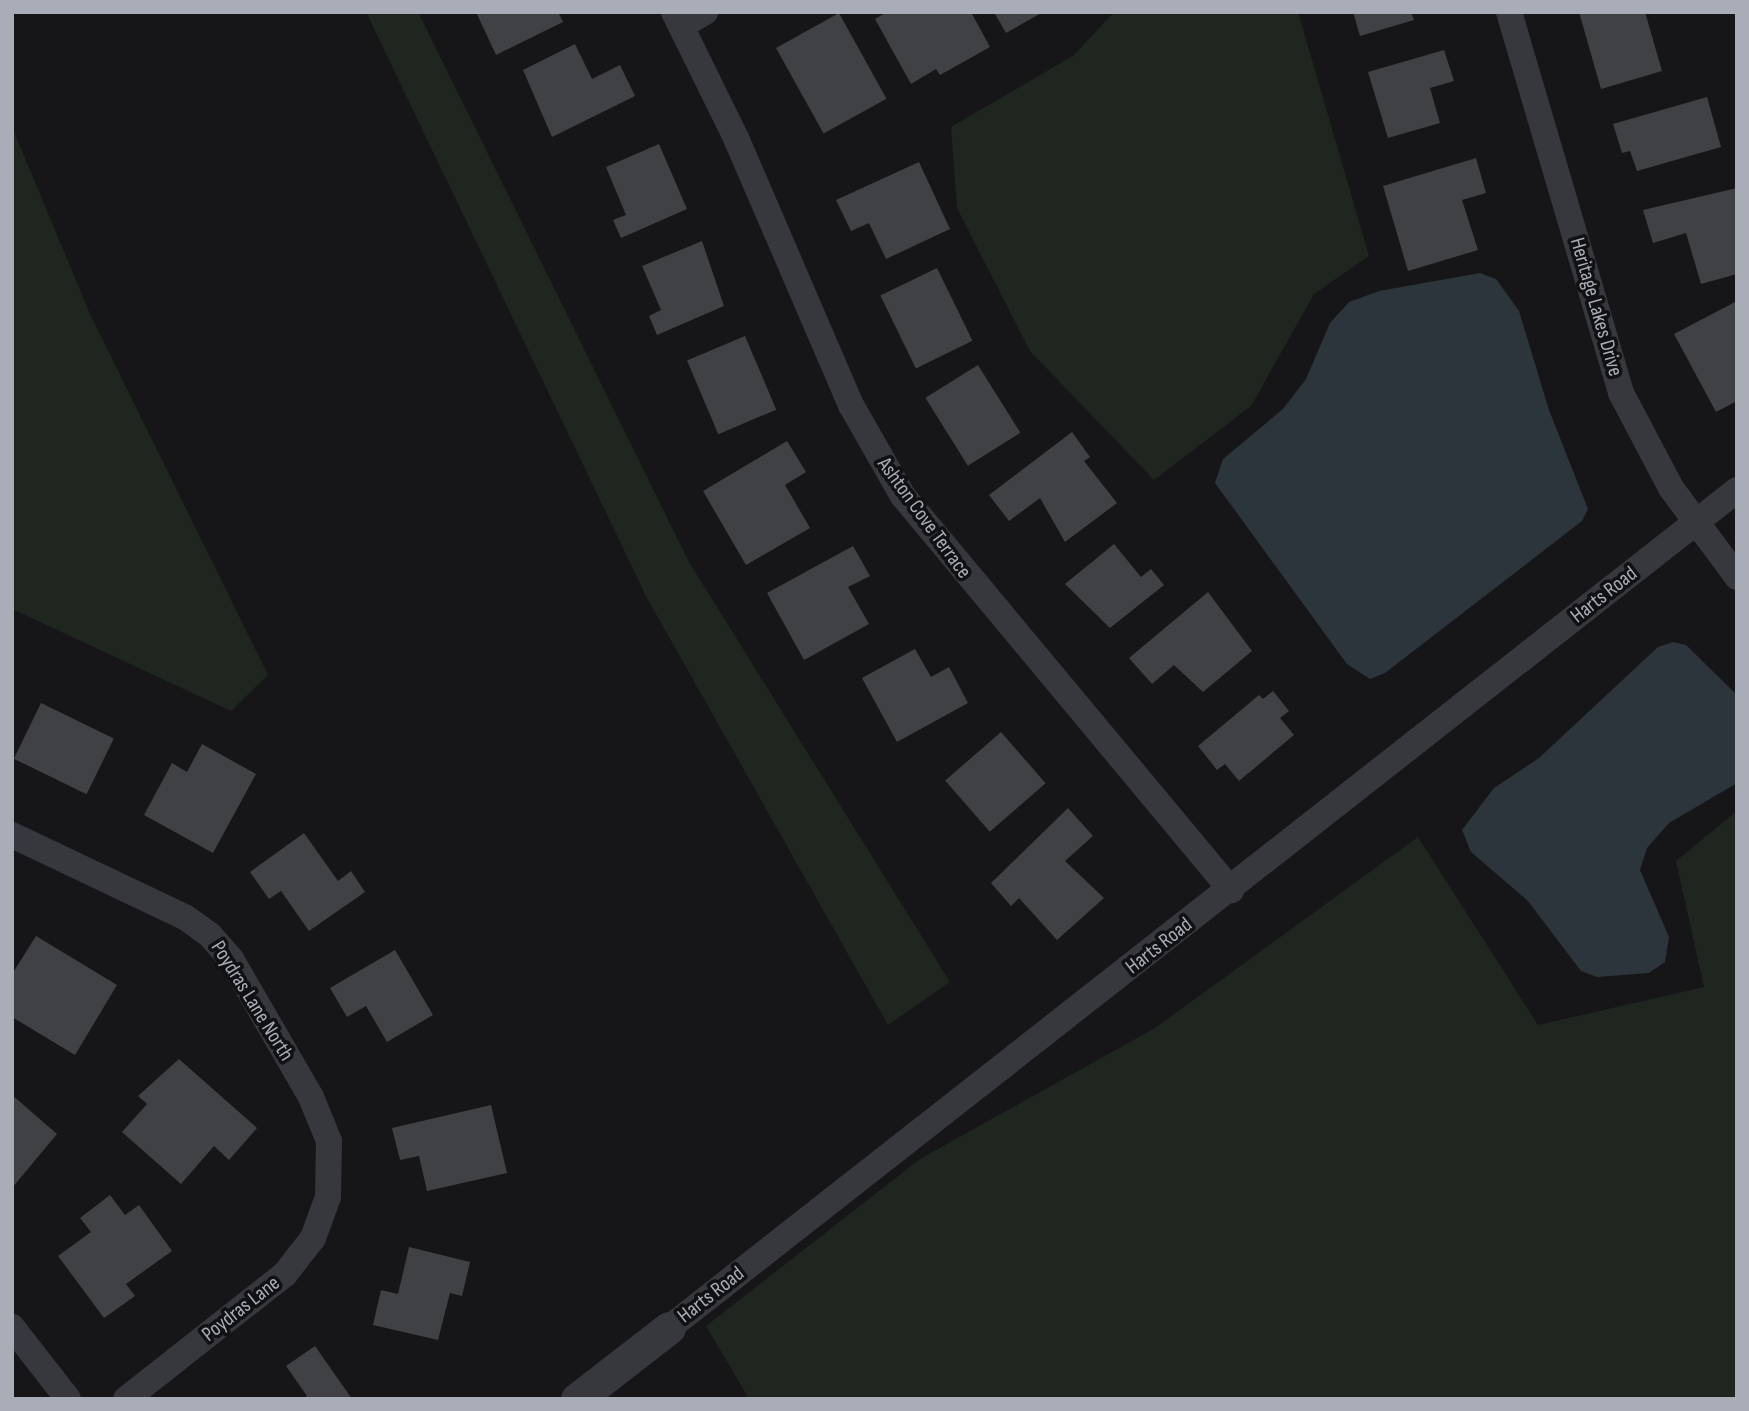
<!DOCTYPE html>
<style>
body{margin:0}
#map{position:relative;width:1749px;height:1411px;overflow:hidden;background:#161618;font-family:"Sofia Sans Condensed",sans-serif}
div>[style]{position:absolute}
.green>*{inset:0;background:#1e261f}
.water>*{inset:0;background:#2c353c}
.building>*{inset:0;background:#404145;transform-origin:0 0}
.minor>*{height:26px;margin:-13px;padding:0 13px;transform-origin:13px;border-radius:13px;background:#37383d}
.tertiary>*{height:33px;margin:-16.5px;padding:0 16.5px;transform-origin:16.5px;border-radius:16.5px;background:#37383d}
span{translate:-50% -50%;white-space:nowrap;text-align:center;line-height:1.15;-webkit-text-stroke:7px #111113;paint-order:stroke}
.street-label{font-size:21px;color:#a8adb8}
.frame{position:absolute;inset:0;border:14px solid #a8adb8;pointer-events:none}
</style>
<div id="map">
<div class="green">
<div style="clip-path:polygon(366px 12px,418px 12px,689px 562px,950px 982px,888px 1025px,647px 598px)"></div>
<div style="clip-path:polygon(1114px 12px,1298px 12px,1369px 256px,1314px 294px,1251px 406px,1154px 480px,1030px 351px,957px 208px,951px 127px,1073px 56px)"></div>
<div style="clip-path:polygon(12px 127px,90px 314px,268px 675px,231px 711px,12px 609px)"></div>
<div style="clip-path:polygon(1737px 811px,1737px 1399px,749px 1399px,706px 1326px,920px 1159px,1155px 1028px,1418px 837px,1538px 1025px,1704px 987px,1676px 861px)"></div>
</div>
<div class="water">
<div style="clip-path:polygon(1480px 273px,1496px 279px,1519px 311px,1549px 410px,1588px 509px,1582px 521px,1385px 673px,1370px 679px,1347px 664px,1215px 483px,1223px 459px,1283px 409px,1306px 379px,1330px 323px,1349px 302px,1379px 291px)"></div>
<div style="clip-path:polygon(1673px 642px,1686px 645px,1737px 695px,1737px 783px,1669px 823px,1647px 848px,1640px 870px,1669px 937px,1665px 962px,1649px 973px,1597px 977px,1581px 971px,1528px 901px,1471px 852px,1462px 830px,1494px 788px,1539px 758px,1658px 647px)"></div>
</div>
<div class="building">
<div style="clip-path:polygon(476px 12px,558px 12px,563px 22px,496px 55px)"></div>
<div style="clip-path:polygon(887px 12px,971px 12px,990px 47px,940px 75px,936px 69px,911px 84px,875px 19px)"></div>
<div style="clip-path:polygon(994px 12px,1043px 12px,1006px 33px)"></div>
<div style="clip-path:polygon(1353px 12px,1411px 12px,1414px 20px,1360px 36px)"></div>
<div style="clip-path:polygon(1579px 12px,1645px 12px,1662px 71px,1601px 89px)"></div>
<div style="left:839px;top:13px;width:98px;height:72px;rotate:61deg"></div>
<div style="clip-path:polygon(575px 44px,592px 79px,620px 65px,635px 96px,552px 137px,523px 70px)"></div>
<div style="clip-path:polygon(1444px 50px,1454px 81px,1430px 88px,1440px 123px,1388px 138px,1368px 72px)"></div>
<div style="clip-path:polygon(1707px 97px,1721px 147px,1637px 171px,1630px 151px,1622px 153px,1613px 124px)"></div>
<div style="clip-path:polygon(659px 144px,687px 209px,621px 238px,613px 220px,626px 215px,606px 167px)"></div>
<div style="clip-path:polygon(1476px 158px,1486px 193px,1462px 200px,1478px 250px,1408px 271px,1383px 186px)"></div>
<div style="clip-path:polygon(919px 162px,950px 229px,886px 259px,869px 223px,851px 231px,836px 200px)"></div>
<div style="clip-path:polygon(1737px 188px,1737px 274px,1701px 284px,1686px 233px,1653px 243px,1643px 210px)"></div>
<div style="clip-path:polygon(702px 241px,724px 306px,657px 335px,649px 316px,661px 310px,642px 266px)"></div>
<div style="left:937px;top:268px;width:81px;height:63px;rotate:64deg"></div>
<div style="clip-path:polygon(1737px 301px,1737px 401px,1716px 412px,1674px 334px)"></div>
<div style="left:745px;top:336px;width:80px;height:63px;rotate:67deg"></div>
<div style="left:978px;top:365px;width:80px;height:62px;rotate:58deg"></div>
<div style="clip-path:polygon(1072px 432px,1090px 457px,1084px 461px,1117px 503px,1065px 542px,1040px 498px,1009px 521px,989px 495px)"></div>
<div style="clip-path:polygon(787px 441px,806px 472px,785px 485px,810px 528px,746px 565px,703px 491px)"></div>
<div style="clip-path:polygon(1114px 544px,1141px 577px,1151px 569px,1164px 585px,1110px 628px,1065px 584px)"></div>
<div style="clip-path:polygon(853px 546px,870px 576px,848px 587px,869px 624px,804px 660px,767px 593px)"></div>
<div style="clip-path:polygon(1208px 592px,1252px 651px,1203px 692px,1174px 665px,1152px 684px,1129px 658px)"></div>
<div style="clip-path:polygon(915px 649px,931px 677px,949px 667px,968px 703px,897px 742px,862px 678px)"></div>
<div style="clip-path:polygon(1273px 691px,1289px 711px,1280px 718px,1294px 735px,1239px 781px,1225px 764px,1217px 770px,1198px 746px,1259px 695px,1263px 699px)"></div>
<div style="left:41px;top:703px;width:81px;height:62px;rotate:26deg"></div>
<div style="left:1001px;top:732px;width:68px;height:74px;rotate:49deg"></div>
<div style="clip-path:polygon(202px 744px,256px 774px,213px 853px,144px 815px,172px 763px,187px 772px)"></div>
<div style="clip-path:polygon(1068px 808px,1093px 836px,1065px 861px,1104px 898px,1057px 940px,1019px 898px,1011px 906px,991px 883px)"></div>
<div style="clip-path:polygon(304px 833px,338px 881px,351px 871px,365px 892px,309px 931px,281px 891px,269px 899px,250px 872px)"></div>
<div style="clip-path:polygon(36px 936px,117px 985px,75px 1055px,12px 1017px,12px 974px)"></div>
<div style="clip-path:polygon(395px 950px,433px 1015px,387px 1042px,366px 1006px,347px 1017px,330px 988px)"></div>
<div style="clip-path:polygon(179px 1059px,257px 1128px,229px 1160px,214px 1146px,181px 1184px,122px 1132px,147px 1104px,138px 1096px)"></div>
<div style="clip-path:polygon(12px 1095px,57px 1134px,12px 1188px)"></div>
<div style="clip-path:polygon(491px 1105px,507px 1173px,427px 1191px,419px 1156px,400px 1160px,392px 1128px)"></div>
<div style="clip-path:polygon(110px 1195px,125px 1215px,139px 1205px,172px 1251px,126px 1284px,135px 1296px,104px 1318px,58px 1256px,91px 1232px,80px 1218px)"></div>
<div style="clip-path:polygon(409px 1247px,470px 1262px,462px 1296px,450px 1293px,438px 1340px,373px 1325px,381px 1290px,398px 1294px)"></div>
<div style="clip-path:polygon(315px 1346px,352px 1399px,303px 1399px,307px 1396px,286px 1366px)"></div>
</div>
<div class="minor">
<div style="left:674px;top:12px;width:140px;rotate:63.8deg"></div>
<div style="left:736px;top:138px;width:291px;rotate:66.7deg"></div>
<div style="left:851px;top:405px;width:105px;rotate:60.3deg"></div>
<div style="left:903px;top:496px;width:513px;rotate:50.22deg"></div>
<div style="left:1509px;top:12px;width:397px;rotate:73.6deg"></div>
<div style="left:1621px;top:393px;width:107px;rotate:62.2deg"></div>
<div style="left:1671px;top:488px;width:111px;rotate:53.4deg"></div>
<div style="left:681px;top:26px;width:28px;rotate:-30deg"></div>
<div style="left:12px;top:835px;width:191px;rotate:25.4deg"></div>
<div style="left:185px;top:917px;width:31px;rotate:36deg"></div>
<div style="left:210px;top:935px;width:32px;rotate:49deg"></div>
<div style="left:231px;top:959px;width:160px;rotate:59.9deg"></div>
<div style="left:311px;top:1097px;width:48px;rotate:67.8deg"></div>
<div style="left:329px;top:1141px;width:56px;rotate:91deg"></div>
<div style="left:328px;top:1197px;width:44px;rotate:110.1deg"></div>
<div style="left:313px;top:1238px;width:46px;rotate:127.9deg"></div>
<div style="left:285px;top:1274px;width:202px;rotate:141.8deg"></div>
<div style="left:12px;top:1327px;width:91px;rotate:52.1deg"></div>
<div style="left:669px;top:1328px;width:1358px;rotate:-38.12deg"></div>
</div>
<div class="tertiary">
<div style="left:577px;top:1399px;width:116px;rotate:-37.7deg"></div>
</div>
<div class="street-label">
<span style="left:1596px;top:307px;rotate:74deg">Heritage Lakes Drive</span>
<span style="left:924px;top:518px;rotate:54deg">Ashton Cove Terrace</span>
<span style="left:1604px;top:595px;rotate:-38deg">Harts Road</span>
<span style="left:1159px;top:946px;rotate:-38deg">Harts Road</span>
<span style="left:252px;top:1001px;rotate:58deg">Poydras Lane North</span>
<span style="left:711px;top:1295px;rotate:-38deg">Harts Road</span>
<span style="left:241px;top:1309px;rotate:-38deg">Poydras Lane</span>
</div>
<div class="frame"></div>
</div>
